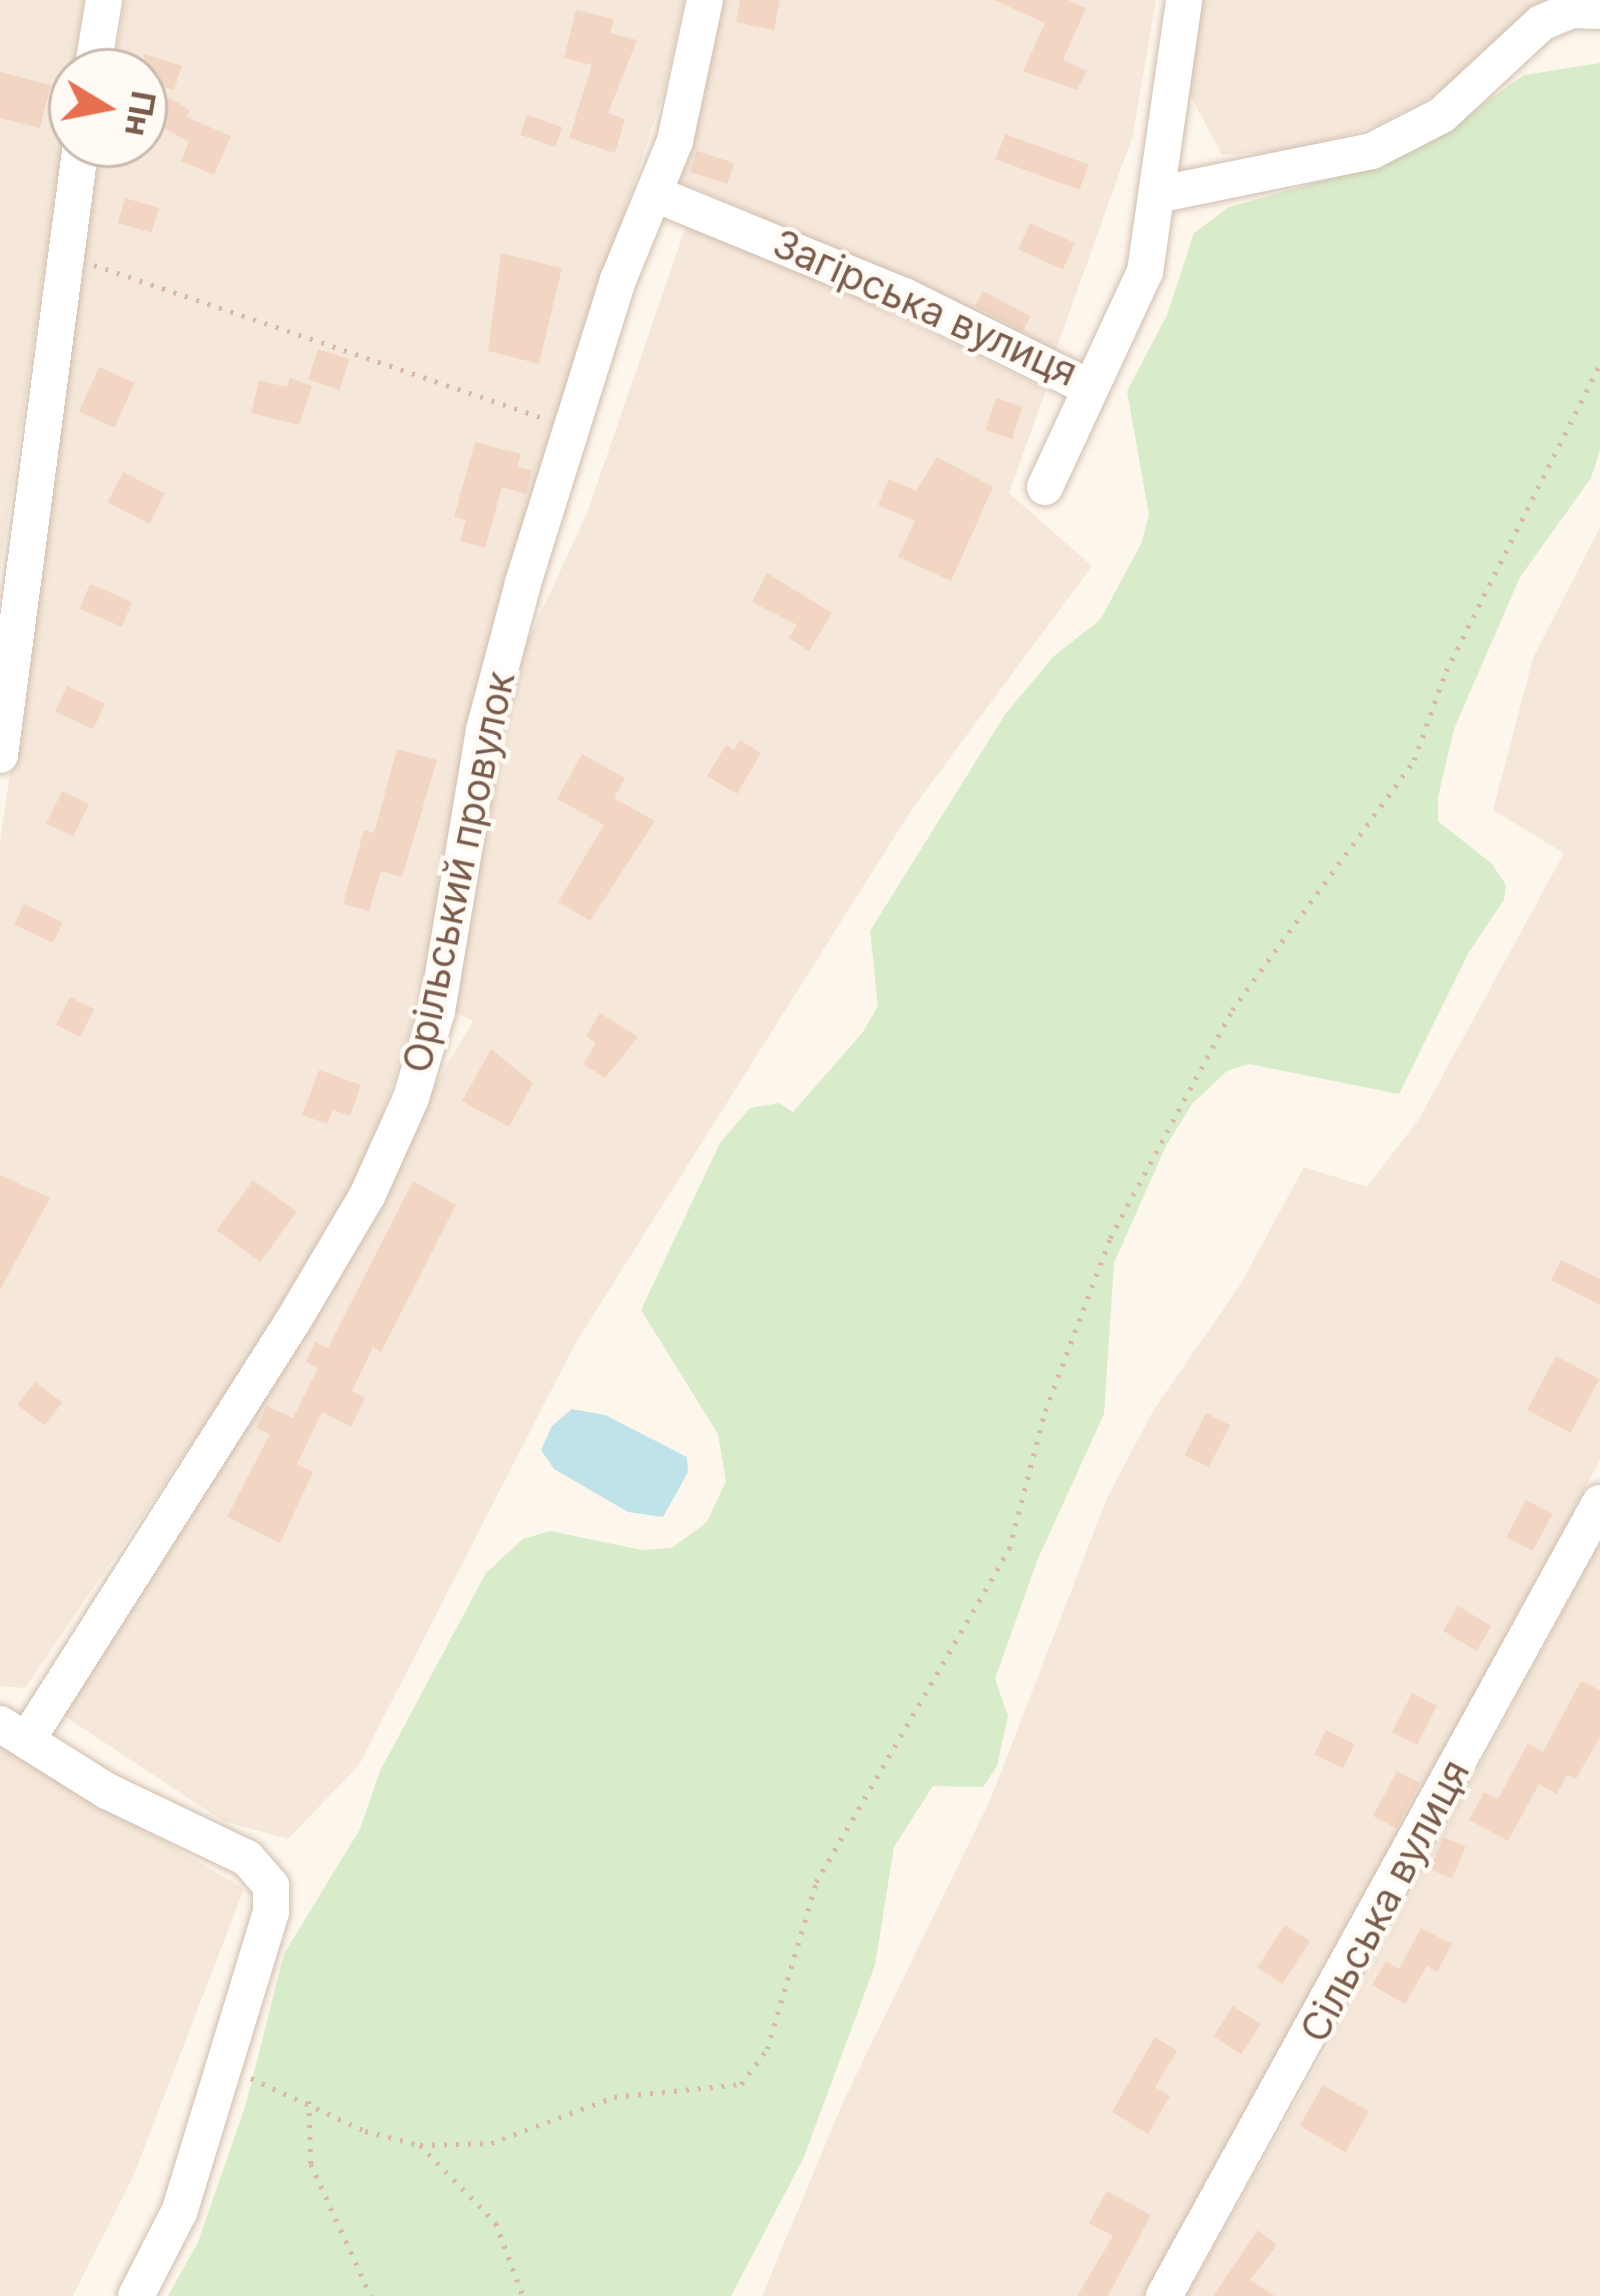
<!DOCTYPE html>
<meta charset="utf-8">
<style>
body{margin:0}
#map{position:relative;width:1600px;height:2296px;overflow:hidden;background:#fdf6ec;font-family:Inter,sans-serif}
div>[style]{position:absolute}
.residential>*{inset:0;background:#f5e8da}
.green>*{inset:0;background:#d8ecc9}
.water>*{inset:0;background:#bfe3e8}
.building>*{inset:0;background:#f3d5c3;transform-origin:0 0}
.path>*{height:4.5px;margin-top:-2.25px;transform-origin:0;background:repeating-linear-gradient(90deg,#d9b8a5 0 3px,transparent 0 12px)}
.roads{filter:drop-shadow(0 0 3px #d1beb0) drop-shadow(0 0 3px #d1beb0)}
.minor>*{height:36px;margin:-18px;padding:0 18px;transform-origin:18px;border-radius:18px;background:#fff}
span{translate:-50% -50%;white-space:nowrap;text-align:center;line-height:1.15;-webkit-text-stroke:9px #fffaf3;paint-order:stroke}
.street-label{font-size:39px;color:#7a5c4d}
.north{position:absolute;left:48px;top:48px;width:120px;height:120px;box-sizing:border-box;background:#fffaf3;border:3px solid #cabbb1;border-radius:50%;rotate:100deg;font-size:33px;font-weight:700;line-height:48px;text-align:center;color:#7a5c4d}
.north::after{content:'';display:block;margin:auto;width:42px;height:54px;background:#e76f51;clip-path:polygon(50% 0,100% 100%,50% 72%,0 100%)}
</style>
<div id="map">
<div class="residential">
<div style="clip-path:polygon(0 0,84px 0,0 571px)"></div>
<div style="clip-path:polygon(125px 0,684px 0,664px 91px,566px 391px,432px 957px,370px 1155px,259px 1345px,25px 1688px,0 1686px,0 842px,101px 144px,144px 144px,144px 72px,113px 72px)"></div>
<div style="clip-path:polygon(722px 0,1156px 0,1133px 135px,1056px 350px,1009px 337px,882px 269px,679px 181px)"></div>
<div style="clip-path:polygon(1196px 0,1556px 0,1454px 84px,1380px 124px,1293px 151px,1222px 155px,1190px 95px)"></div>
<div style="clip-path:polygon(686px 226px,817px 278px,1046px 390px,1009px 493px,1092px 566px,912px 809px,575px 1344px,359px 1765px,288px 1839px,223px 1821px,63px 1715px,473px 1021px,451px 1010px,523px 651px,587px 513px)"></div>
<div style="clip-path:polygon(1600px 527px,1600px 1460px,1328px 1973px,1144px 2296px,762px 2296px,843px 2102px,991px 1798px,1107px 1498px,1153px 1411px,1240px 1285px,1304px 1167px,1367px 1187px,1419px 1119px,1564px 853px,1493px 810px,1533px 658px)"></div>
<div style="clip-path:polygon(1600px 1542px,1600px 2296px,1186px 2296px,1362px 1986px)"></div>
<div style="clip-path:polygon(0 1743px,244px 1889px,133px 2177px,73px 2296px,0 2296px)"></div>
</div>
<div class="green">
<div style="clip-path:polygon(1600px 63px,1600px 450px,1591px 478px,1520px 577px,1454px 729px,1438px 797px,1438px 821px,1492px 864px,1506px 885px,1504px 900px,1469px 952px,1399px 1094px,1249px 1064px,1227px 1071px,1192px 1104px,1166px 1146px,1114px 1263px,1104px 1414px,1037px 1561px,995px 1679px,1008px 1716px,997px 1766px,983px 1787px,933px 1786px,894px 1847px,875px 1965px,804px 2157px,731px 2296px,168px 2296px,198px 2242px,246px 2104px,284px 1954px,360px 1829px,380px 1771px,486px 1573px,523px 1539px,550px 1531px,642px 1550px,672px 1548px,707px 1522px,726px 1481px,718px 1434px,641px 1310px,720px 1143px,750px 1108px,779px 1103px,793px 1112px,863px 1032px,878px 1006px,870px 931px,1006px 713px,1054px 656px,1100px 620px,1141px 544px,1149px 515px,1127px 391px,1167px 315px,1194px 233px,1229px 207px,1378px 165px,1442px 133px,1524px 75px)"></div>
</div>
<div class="water">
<div style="clip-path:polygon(572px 1409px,605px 1415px,687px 1457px,688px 1472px,663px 1517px,628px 1512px,554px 1469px,541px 1450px,552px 1426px)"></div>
</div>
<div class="building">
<div style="clip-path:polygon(740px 0,780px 0,774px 30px,736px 22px)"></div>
<div style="clip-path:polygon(994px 0,1068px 0,1086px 8px,1063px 60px,1087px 71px,1077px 90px,1023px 71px,1045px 23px)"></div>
<div style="clip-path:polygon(576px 10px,614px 19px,610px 33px,637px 40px,608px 113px,625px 119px,615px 153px,569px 138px,592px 65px,564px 58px)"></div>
<div style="clip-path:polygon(144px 54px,182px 66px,174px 90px,144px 81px)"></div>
<div style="clip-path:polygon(0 72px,51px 85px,40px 128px,0 118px)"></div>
<div style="clip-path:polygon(159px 92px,190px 110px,186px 117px,231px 136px,214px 175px,181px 161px,189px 142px,144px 117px,144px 99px,153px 103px)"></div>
<div style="left:527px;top:115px;width:37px;height:21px;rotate:19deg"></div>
<div style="left:1005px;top:134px;width:89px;height:27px;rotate:20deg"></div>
<div style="left:697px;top:151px;width:39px;height:22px;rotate:18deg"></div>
<div style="left:125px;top:198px;width:35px;height:26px;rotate:16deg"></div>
<div style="left:1030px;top:223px;width:49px;height:29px;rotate:24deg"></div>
<div style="clip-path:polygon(501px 253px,562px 268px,539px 364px,488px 351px)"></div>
<div style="left:983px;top:291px;width:54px;height:17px;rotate:28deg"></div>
<div style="left:318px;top:349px;width:33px;height:32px;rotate:18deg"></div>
<div style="left:99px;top:367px;width:39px;height:49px;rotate:24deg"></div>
<div style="clip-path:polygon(290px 378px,312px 386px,299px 425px,251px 413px,259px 380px,287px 387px)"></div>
<div style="left:996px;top:398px;width:28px;height:34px;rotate:18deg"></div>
<div style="clip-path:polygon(475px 442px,521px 454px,517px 467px,532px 470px,526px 494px,502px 487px,485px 548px,460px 541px,466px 520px,454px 517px)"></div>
<div style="clip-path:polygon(937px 457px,993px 487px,951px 581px,898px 557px,915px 521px,878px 505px,889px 479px,916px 491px)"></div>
<div style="left:123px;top:472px;width:47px;height:34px;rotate:27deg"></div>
<div style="clip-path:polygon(767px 573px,832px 613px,809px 651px,789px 638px,797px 625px,752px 602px)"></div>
<div style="left:90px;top:584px;width:46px;height:27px;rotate:23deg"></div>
<div style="left:67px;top:686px;width:42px;height:28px;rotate:25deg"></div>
<div style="clip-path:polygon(740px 740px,761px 753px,737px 794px,707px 776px,726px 745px,734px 750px)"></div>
<div style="clip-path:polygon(397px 749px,437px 760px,402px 877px,381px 871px,369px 911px,343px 904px,364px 830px,374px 833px)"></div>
<div style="clip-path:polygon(582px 754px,625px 778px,614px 798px,655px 821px,590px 921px,558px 902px,604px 825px,557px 799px)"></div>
<div style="left:62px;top:791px;width:30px;height:36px;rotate:26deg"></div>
<div style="left:24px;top:904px;width:43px;height:23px;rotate:25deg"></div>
<div style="left:70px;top:997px;width:27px;height:31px;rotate:27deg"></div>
<div style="clip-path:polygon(600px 1013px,638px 1037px,605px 1078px,583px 1064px,596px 1043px,586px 1036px)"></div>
<div style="clip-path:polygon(491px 1049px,533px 1083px,509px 1127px,462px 1101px)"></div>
<div style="clip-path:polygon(319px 1070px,361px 1085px,350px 1116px,333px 1110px,327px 1124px,302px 1115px)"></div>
<div style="clip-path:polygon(0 1175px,50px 1198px,0 1290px)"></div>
<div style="left:253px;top:1180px;width:54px;height:62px;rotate:36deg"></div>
<div style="clip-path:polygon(413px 1181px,456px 1205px,381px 1352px,373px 1347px,352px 1391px,365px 1398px,351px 1427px,322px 1412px,297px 1464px,313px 1472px,280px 1543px,227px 1517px,270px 1434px,256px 1428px,267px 1406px,293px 1418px,318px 1368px,306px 1362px,315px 1342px,328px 1348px)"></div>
<div style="clip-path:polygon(1561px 1260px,1600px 1279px,1600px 1305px,1551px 1280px)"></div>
<div style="left:1556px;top:1356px;width:49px;height:61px;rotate:28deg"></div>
<div style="left:35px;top:1382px;width:34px;height:29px;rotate:37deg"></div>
<div style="left:1206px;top:1413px;width:27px;height:47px;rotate:27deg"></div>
<div style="left:1526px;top:1500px;width:30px;height:42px;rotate:28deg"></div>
<div style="left:1458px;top:1606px;width:39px;height:29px;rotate:31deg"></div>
<div style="clip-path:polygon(1581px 1681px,1600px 1690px,1600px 1737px,1576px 1779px,1567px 1775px,1557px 1794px,1539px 1784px,1508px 1841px,1469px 1820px,1484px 1792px,1498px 1799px,1528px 1743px,1543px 1752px)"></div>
<div style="left:1412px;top:1693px;width:28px;height:44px;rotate:27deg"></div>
<div style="left:1326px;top:1730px;width:32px;height:27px;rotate:26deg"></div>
<div style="left:1397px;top:1771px;width:26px;height:51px;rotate:28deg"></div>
<div style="left:1444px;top:1837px;width:24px;height:35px;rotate:24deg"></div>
<div style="left:1285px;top:1925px;width:30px;height:51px;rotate:33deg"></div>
<div style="clip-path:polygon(1421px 1928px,1452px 1944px,1437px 1972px,1427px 1966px,1405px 2004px,1372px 1985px,1386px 1961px,1399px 1969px)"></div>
<div style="left:1233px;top:2006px;width:33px;height:36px;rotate:33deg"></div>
<div style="clip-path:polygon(1155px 2037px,1177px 2051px,1155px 2087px,1170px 2096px,1148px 2134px,1112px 2112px)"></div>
<div style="left:1323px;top:2085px;width:53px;height:47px;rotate:30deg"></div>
<div style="clip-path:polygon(1107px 2191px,1151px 2215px,1108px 2296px,1077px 2296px,1113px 2236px,1089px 2223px)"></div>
<div style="clip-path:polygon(1258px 2230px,1277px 2245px,1250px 2280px,1275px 2296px,1213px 2296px)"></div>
</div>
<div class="path">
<div style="left:94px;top:265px;width:475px;rotate:18.8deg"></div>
<div style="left:251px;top:2078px;width:126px;rotate:24.9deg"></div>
<div style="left:365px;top:2131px;width:57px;rotate:14.3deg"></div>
<div style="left:420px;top:2145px;width:109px;rotate:45.7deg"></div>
<div style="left:496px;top:2223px;width:78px;rotate:69.7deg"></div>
<div style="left:309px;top:2101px;width:63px;rotate:88.2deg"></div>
<div style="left:311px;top:2164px;width:145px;rotate:65.6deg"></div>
<div style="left:420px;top:2145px;width:71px;rotate:-1.6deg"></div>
<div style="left:491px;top:2143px;width:131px;rotate:-20.5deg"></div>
<div style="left:614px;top:2097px;width:128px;rotate:-5.8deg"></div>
<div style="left:741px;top:2084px;width:44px;rotate:-53.4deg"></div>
<div style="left:767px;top:2049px;width:174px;rotate:-73.6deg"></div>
<div style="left:816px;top:1882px;width:385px;rotate:-59.9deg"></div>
<div style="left:1009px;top:1549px;width:143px;rotate:-75.4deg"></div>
<div style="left:1045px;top:1411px;width:185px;rotate:-69.4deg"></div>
<div style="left:1110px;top:1238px;width:259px;rotate:-61.8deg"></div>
<div style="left:1232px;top:1010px;width:309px;rotate:-53.9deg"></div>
<div style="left:1414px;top:760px;width:95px;rotate:-70.2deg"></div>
<div style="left:1446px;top:671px;width:344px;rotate:-63.4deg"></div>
</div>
<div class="roads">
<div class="minor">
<div style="left:92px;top:72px;width:73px;rotate:-80.5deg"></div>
<div style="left:655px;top:194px;width:269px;rotate:22.3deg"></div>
<div style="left:904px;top:296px;width:205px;rotate:26.3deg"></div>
<div style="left:1156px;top:195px;width:220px;rotate:-11.5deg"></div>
<div style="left:1372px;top:151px;width:79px;rotate:-27.2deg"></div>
<div style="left:1442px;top:115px;width:135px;rotate:-42.9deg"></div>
<div style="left:1541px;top:23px;width:33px;rotate:-23deg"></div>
<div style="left:1571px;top:10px;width:29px;rotate:2deg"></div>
<div style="left:1045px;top:487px;width:237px;rotate:-65.1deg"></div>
<div style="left:1145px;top:272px;width:275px;rotate:-81.8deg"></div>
<div style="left:0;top:755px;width:616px;rotate:-82.45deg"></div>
<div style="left:0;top:1724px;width:126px;rotate:32.1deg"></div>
<div style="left:107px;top:1791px;width:155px;rotate:25.6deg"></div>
<div style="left:247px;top:1858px;width:37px;rotate:49deg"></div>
<div style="left:271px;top:1886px;width:26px;rotate:90deg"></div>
<div style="left:271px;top:1912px;width:314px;rotate:107deg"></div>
<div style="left:179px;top:2212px;width:94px;rotate:117.1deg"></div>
<div style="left:27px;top:1740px;width:496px;rotate:-57.6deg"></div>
<div style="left:293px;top:1321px;width:145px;rotate:-59.4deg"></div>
<div style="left:367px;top:1196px;width:107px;rotate:-65.8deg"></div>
<div style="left:411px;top:1098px;width:91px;rotate:-73.4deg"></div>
<div style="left:437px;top:1011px;width:285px;rotate:-80.5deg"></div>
<div style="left:484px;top:730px;width:152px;rotate:-75.1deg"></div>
<div style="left:523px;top:583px;width:318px;rotate:-72.6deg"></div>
<div style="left:618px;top:280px;width:150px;rotate:-67.7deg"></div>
<div style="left:675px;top:141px;width:144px;rotate:-78deg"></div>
<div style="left:1164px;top:2296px;width:905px;rotate:-61.2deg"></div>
</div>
</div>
<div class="street-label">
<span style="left:925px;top:308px;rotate:24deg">Загірська вулиця</span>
<span style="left:459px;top:872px;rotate:-78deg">Орільський провулок</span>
<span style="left:1385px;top:1901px;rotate:-62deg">Сільська вулиця</span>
</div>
<div class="north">Пн</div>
</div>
